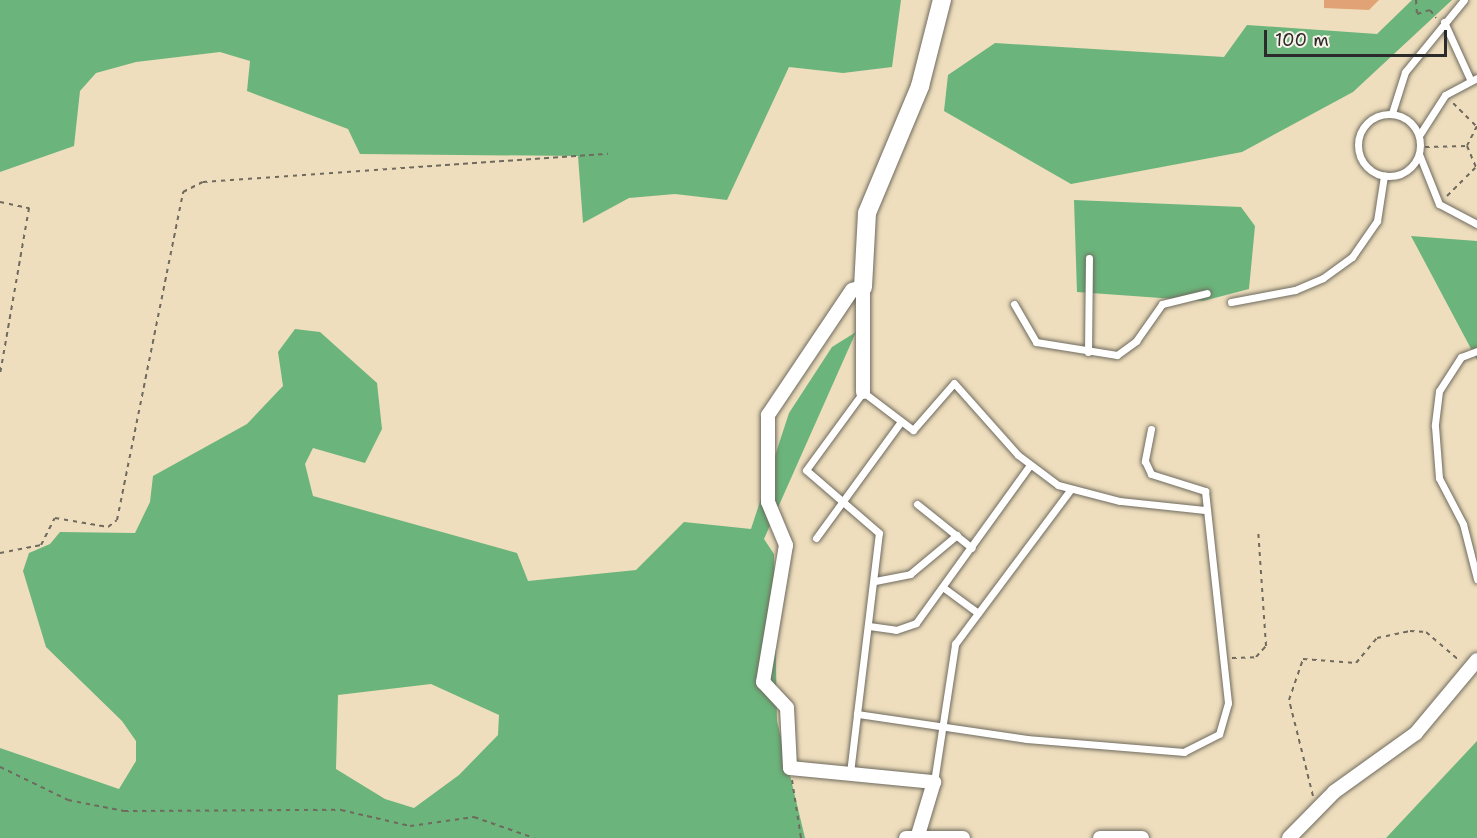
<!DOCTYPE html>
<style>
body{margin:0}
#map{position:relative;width:1477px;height:838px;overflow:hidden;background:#eedebd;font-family:"Shantell Sans",sans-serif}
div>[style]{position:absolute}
.forest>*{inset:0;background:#6bb47b}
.building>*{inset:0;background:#e1a375}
.path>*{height:2px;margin-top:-1px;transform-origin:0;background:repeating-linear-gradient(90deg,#6f6a5e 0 4.5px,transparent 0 9px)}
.roads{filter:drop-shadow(0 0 2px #6f6a5e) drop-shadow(0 0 2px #6f6a5e)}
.service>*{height:7px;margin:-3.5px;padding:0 3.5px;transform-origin:3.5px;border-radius:3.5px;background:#fff}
.service>.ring{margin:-3.5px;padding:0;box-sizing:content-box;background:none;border:7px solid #fff;border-radius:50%}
.minor>*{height:14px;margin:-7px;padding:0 7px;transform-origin:7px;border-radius:7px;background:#fff}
.tertiary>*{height:18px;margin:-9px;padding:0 9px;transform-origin:9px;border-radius:9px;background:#fff}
span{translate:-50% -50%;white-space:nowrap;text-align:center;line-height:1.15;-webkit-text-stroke:6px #f7f3e8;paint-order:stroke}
.scale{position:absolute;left:1264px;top:30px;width:183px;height:27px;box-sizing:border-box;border:3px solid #2b2b2b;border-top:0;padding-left:8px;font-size:18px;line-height:21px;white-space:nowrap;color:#2b2b2b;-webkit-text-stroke:4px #f7f3e8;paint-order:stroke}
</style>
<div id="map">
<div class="forest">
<div style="clip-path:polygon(0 0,901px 0,892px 67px,843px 73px,789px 67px,727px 200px,675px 194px,629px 198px,583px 223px,578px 156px,360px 154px,348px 129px,247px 91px,250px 61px,220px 52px,136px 62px,96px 73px,80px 91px,74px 146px,0 172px)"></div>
<div style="clip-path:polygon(1412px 0,1452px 0,1353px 92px,1242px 152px,1071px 184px,944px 111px,948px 75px,995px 43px,1224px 57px,1247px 25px,1377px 34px)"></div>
<div style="clip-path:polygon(1074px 200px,1241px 207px,1255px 226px,1249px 289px,1203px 301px,1077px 292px)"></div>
<div style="clip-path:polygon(1411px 236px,1477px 241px,1477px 360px)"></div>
<div style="clip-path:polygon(evenodd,295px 329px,320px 332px,377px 383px,382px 429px,365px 463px,313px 448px,305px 464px,313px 496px,517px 553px,528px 581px,636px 570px,684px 522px,751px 529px,789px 413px,832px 347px,856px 332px,764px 539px,774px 554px,777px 721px,805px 838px,0 838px,0 748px,119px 789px,136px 761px,136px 741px,122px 721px,46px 647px,23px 571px,29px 553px,50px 544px,60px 532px,135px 533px,150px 502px,153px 476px,247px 424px,283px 386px,278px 352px,295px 329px,431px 684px,499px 715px,498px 735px,459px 775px,414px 808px,385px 799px,336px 769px,338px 695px,431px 684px)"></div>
<div style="clip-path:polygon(1477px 741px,1477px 838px,1386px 838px)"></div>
</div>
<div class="building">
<div style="clip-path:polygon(1324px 0,1379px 0,1369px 10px,1324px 8px)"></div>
</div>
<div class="path">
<div style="left:1416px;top:0;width:14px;rotate:86deg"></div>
<div style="left:1417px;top:14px;width:14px;rotate:-17deg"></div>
<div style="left:1430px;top:10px;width:10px;rotate:53deg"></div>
<div style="left:1453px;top:103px;width:33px;rotate:45deg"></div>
<div style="left:1477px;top:126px;width:22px;rotate:117deg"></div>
<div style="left:1467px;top:146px;width:25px;rotate:67deg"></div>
<div style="left:1425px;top:147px;width:42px;rotate:-1.4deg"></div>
<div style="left:1447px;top:196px;width:40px;rotate:-45deg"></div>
<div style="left:0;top:202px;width:30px;rotate:12deg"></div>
<div style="left:29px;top:208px;width:169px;rotate:99.9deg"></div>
<div style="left:0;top:553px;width:42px;rotate:-11deg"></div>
<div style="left:41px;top:545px;width:30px;rotate:-63deg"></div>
<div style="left:55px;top:518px;width:54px;rotate:9.6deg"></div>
<div style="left:108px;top:527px;width:11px;rotate:-38deg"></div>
<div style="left:117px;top:520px;width:335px;rotate:-78.6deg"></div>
<div style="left:183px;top:192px;width:22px;rotate:-27deg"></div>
<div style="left:203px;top:182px;width:406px;rotate:-4deg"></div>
<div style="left:1232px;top:658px;width:24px;rotate:-2deg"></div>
<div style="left:1256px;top:657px;width:15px;rotate:-48deg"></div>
<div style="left:1266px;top:646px;width:117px;rotate:-93.9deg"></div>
<div style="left:0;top:767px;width:76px;rotate:25.9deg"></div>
<div style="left:68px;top:800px;width:57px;rotate:11.1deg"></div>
<div style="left:124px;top:811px;width:217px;rotate:-0.3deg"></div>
<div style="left:341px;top:810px;width:71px;rotate:13.1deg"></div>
<div style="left:410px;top:826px;width:65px;rotate:-8deg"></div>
<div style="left:474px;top:817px;width:64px;rotate:19.3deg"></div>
<div style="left:792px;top:780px;width:59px;rotate:81.2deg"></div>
<div style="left:1313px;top:796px;width:99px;rotate:-104deg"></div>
<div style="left:1289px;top:700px;width:43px;rotate:-71.1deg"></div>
<div style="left:1303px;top:659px;width:53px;rotate:4.3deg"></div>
<div style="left:1356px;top:663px;width:33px;rotate:-50deg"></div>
<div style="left:1377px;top:638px;width:34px;rotate:-12deg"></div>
<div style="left:1410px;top:631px;width:16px;rotate:4deg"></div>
<div style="left:1426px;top:632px;width:45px;rotate:40.5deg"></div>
</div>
<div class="roads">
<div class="service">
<div style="left:1444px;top:22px;width:63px;rotate:65.5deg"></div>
<div style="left:1392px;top:113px;width:43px;rotate:-72.4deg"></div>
<div style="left:1405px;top:72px;width:93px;rotate:-50.7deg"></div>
<div class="ring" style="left:1358px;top:114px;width:55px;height:55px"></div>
<div style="left:1420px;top:134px;width:46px;rotate:-57.3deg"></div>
<div style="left:1445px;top:95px;width:36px;rotate:-28deg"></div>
<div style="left:1419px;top:154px;width:54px;rotate:68.2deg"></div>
<div style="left:1439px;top:204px;width:43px;rotate:27.8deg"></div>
<div style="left:1231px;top:302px;width:65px;rotate:-10.6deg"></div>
<div style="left:1295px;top:290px;width:30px;rotate:-23deg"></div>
<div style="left:1323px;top:278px;width:36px;rotate:-36deg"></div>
<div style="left:1352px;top:257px;width:44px;rotate:-55.2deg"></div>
<div style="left:1377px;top:221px;width:46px;rotate:-81.2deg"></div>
<div style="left:1014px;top:304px;width:44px;rotate:59.9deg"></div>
<div style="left:1036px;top:342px;width:82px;rotate:9.1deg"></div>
<div style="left:1117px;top:355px;width:24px;rotate:-36deg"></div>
<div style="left:1136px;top:341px;width:45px;rotate:-54.9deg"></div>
<div style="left:1162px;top:304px;width:46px;rotate:-13.7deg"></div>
<div style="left:1477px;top:351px;width:17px;rotate:159deg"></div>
<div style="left:1461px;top:357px;width:40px;rotate:122.9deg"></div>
<div style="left:1439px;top:391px;width:35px;rotate:97deg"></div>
<div style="left:1435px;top:426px;width:52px;rotate:85.6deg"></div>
<div style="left:1439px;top:478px;width:52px;rotate:62.4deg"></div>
<div style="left:1463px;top:524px;width:57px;rotate:75.7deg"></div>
<div style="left:1088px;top:352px;width:94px;rotate:-89.4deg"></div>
<div style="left:1151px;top:429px;width:33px;rotate:101deg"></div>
<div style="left:1145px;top:461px;width:14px;rotate:65deg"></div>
<div style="left:1151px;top:474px;width:57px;rotate:17.5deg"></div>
<div style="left:1205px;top:491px;width:213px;rotate:83.8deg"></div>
<div style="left:1228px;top:703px;width:32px;rotate:106deg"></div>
<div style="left:1219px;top:734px;width:39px;rotate:153deg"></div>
<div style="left:1184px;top:752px;width:158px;rotate:-175.3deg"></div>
<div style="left:1027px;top:739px;width:172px;rotate:-171.6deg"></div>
<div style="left:857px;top:714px;width:182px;rotate:-83.1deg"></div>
<div style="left:879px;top:533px;width:96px;rotate:-139.2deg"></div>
<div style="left:806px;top:470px;width:97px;rotate:-53.8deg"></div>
<div style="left:863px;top:392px;width:63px;rotate:37.2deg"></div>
<div style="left:913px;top:430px;width:62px;rotate:-48.9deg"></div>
<div style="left:954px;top:383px;width:96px;rotate:48.4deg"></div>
<div style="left:1018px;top:455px;width:50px;rotate:36.9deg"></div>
<div style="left:1058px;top:485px;width:64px;rotate:14.5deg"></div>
<div style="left:1120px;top:501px;width:84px;rotate:6.1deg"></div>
<div style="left:917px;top:504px;width:70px;rotate:38.7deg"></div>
<div style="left:816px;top:538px;width:141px;rotate:-53.9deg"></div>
<div style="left:875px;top:581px;width:36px;rotate:-11deg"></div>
<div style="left:910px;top:574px;width:61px;rotate:-39.7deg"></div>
<div style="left:944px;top:588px;width:42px;rotate:36.3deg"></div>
<div style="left:869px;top:626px;width:27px;rotate:8deg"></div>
<div style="left:896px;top:630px;width:21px;rotate:-19deg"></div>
<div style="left:916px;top:623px;width:195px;rotate:-54.2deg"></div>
<div style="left:850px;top:773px;width:59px;rotate:-83.2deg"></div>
<div style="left:934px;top:782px;width:140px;rotate:-81.3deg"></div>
<div style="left:955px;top:644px;width:192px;rotate:-53.2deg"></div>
</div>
<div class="minor">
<div style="left:863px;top:392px;width:105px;rotate:-90deg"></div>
<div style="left:863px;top:287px;width:11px;rotate:165deg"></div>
<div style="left:852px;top:290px;width:151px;rotate:123.9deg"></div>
<div style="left:768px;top:415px;width:87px;rotate:90deg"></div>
<div style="left:768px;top:502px;width:47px;rotate:67.3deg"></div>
<div style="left:786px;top:545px;width:139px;rotate:99.5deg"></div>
<div style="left:763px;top:682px;width:35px;rotate:47deg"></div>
<div style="left:787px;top:708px;width:60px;rotate:87.1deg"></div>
<div style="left:790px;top:768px;width:145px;rotate:5.6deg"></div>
<div style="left:934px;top:782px;width:55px;rotate:106.8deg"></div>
<div style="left:906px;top:838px;width:57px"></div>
<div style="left:1100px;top:838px;width:42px"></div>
<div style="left:1289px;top:838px;width:64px;rotate:-45.6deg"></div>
<div style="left:1334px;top:792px;width:101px;rotate:-35.7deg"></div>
<div style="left:1416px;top:733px;width:95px;rotate:-50.1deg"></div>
</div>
<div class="tertiary">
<div style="left:863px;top:287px;width:74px;rotate:-86.9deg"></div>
<div style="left:867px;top:213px;width:138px;rotate:-67.3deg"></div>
<div style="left:920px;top:86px;width:89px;rotate:-75.7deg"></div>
</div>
</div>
<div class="scale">100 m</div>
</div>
